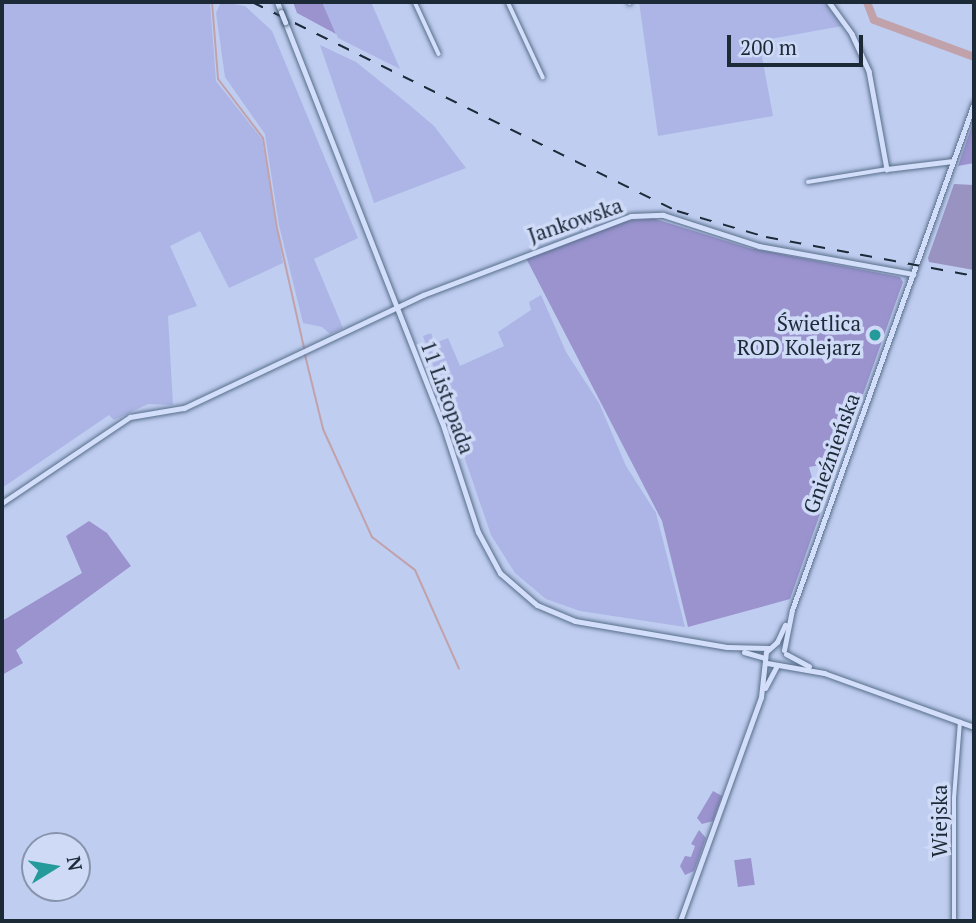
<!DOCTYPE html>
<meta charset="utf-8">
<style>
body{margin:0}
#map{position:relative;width:976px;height:923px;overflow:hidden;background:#bfcdf0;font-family:"PT Serif",serif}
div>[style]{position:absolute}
.farmland>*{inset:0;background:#acb5e5}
.green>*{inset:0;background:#9a93ce;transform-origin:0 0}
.cemetery>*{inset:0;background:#9993c2}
.stream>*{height:2px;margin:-1px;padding:0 1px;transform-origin:1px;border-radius:1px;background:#c1a2ab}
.river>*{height:8px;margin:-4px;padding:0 4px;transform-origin:4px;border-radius:4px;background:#c1a2ab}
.roads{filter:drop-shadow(0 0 2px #576e89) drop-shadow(0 0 2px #576e89)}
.minor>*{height:3.5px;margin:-1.75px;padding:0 1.75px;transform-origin:1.75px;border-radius:1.75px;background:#d3defa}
.tertiary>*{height:4.5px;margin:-2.25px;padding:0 2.25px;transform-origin:2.25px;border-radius:2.25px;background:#d3defa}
.secondary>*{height:5px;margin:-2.5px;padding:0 2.5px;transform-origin:2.5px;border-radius:2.5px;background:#d3defa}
.rail>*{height:2px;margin-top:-1px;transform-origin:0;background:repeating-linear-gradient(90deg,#1c2a38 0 12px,transparent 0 24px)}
.bridges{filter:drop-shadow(0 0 2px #3a526b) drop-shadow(0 0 2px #3a526b)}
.secondary-bridge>*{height:5px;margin:-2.5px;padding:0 2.5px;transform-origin:2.5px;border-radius:2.5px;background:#d3defa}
.dots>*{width:19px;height:19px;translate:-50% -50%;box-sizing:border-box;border:4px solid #cfdaf7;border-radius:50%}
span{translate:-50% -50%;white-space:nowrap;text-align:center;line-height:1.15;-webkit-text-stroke:7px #cfdaf7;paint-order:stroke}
.street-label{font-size:21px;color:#1c2a38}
.poi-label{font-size:21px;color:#1c2a38}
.right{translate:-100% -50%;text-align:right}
.frame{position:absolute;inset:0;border:4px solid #1c2a38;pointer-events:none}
.north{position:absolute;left:21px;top:832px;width:70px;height:70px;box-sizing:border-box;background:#cfdaf7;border:2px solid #8794ab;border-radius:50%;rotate:79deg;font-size:19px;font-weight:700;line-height:28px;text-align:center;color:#1c2a38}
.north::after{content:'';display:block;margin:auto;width:24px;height:32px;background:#249a9a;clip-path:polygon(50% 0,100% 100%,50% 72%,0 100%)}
.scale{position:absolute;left:727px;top:35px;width:136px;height:32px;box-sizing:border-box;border:4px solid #1c2a38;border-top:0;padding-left:9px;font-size:21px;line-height:24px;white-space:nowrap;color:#1c2a38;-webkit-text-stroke:5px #cfdaf7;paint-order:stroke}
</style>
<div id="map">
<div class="farmland">
<div style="clip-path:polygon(2px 2px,210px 2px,216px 81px,262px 139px,283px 263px,229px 288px,200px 231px,170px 246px,197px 306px,168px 316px,173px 405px,148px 404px,114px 420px,109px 415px,2px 488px)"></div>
<div style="clip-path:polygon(221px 2px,245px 6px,272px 31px,358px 238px,314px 259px,343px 328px,330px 334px,322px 327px,303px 323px,279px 225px,265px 134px,225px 77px,216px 13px)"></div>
<div style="clip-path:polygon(322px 2px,371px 2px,400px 69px,338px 38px)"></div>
<div style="clip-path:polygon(639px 2px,825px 2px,842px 26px,759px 41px,773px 116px,658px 136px)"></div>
<div style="clip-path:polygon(320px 45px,356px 62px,407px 103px,434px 126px,466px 168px,374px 203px)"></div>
<div style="clip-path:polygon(541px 295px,566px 352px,599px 403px,626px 466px,656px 513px,685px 627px,580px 611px,546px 599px,515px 573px,491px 535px,423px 336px,431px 333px,435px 343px,448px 338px,460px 366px,504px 346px,498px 332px,531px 310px,529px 302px)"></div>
</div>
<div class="green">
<div style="clip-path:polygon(293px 2px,322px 2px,336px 34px,297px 13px)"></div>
<div style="clip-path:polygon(974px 120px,974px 163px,958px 166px)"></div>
<div style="clip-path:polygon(652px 218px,749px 248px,900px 277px,903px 282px,839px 462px,809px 467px,821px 511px,790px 599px,688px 627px,662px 521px,526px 258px,625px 221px)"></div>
<div style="clip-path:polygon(89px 521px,107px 533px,131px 566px,16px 650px,23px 663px,2px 675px,2px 621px,82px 573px,66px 536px)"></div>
<div style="clip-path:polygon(713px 791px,722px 796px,713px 821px,702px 824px,697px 818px)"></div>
<div style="clip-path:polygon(699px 830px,706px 838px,694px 871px,685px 875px,680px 866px,685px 856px,691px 857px,695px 846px,691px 844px)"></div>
<div style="left:751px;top:858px;width:27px;height:17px;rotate:82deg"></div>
</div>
<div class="cemetery">
<div style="clip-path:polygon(954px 184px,974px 185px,974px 270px,929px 262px,928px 258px)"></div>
</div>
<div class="stream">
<div style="left:212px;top:2px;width:77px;rotate:85.5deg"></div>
<div style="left:218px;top:79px;width:74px;rotate:52.7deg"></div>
<div style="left:263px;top:138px;width:91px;rotate:81.2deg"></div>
<div style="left:277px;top:228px;width:123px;rotate:77.3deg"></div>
<div style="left:305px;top:355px;width:76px;rotate:76.3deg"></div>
<div style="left:323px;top:429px;width:119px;rotate:65.6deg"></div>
<div style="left:372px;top:537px;width:54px;rotate:37.5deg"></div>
<div style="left:415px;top:570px;width:108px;rotate:66deg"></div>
</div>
<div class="river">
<div style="left:867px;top:2px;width:19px;rotate:69deg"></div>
<div style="left:874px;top:20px;width:107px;rotate:20.3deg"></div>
</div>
<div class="roads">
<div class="minor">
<div style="left:415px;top:2px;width:57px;rotate:65.2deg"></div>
<div style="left:508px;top:2px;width:83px;rotate:65deg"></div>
<div style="left:630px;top:2px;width:1px;rotate:90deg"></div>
<div style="left:808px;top:182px;width:80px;rotate:-9.3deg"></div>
<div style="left:954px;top:921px;width:123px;rotate:-90deg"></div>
<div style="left:954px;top:798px;width:76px;rotate:-85.5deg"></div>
</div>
<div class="tertiary">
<div style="left:829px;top:2px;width:39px;rotate:54deg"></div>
<div style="left:852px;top:34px;width:41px;rotate:65.3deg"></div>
<div style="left:869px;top:71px;width:100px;rotate:79.6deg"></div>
<div style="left:887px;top:169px;width:66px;rotate:-6.9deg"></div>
<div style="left:2px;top:503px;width:154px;rotate:-33.9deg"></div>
<div style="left:130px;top:417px;width:55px;rotate:-9.5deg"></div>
<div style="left:184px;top:408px;width:264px;rotate:-25.3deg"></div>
<div style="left:423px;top:295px;width:222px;rotate:-20.8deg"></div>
<div style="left:631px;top:216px;width:32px;rotate:-2deg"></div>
<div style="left:663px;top:215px;width:101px;rotate:17.9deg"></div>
<div style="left:759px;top:246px;width:157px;rotate:10.3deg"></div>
</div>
<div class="secondary">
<div style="left:277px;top:2px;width:11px;rotate:68deg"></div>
<div style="left:285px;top:22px;width:430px;rotate:68.6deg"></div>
<div style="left:442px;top:422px;width:116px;rotate:71.9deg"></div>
<div style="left:478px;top:532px;width:47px;rotate:61.8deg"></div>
<div style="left:500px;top:573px;width:49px;rotate:40.9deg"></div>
<div style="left:537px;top:605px;width:41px;rotate:22.8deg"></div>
<div style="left:575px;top:621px;width:154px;rotate:9.7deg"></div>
<div style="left:727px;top:647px;width:42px;rotate:1.4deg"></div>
<div style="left:784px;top:650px;width:41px;rotate:-78.7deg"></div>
<div style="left:792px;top:610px;width:539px;rotate:-70.25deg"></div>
<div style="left:744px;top:652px;width:22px;rotate:16deg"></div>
<div style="left:786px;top:654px;width:26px;rotate:28deg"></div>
<div style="left:767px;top:663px;width:58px;rotate:10deg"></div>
<div style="left:824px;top:673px;width:159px;rotate:19.8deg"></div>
<div style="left:765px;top:688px;width:24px;rotate:-62deg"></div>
<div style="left:680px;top:921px;width:238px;rotate:-70.1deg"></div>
<div style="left:761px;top:697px;width:45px;rotate:-83.7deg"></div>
<div style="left:766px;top:652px;width:15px;rotate:-42deg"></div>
<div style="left:777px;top:642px;width:19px;rotate:-65deg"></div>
</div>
</div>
<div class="rail">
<div style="left:252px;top:2px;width:474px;rotate:26.2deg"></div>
<div style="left:677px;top:211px;width:93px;rotate:16.3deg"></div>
<div style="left:766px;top:237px;width:212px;rotate:10.6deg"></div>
</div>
<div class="bridges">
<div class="secondary-bridge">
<div style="left:281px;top:12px;width:11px;rotate:68deg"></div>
</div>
</div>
<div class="dots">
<div style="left:875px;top:335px;background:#249a9a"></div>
</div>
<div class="street-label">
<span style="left:575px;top:220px;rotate:-19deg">Jankowska</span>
<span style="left:448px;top:397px;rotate:70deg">11 Listopada</span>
<span style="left:831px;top:453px;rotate:-70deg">Gnieźnieńska</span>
<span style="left:939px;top:821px;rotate:-90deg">Wiejska</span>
</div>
<div class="poi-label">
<span class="right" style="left:861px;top:335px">Świetlica<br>ROD Kolejarz</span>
</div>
<div class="frame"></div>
<div class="north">N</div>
<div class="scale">200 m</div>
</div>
